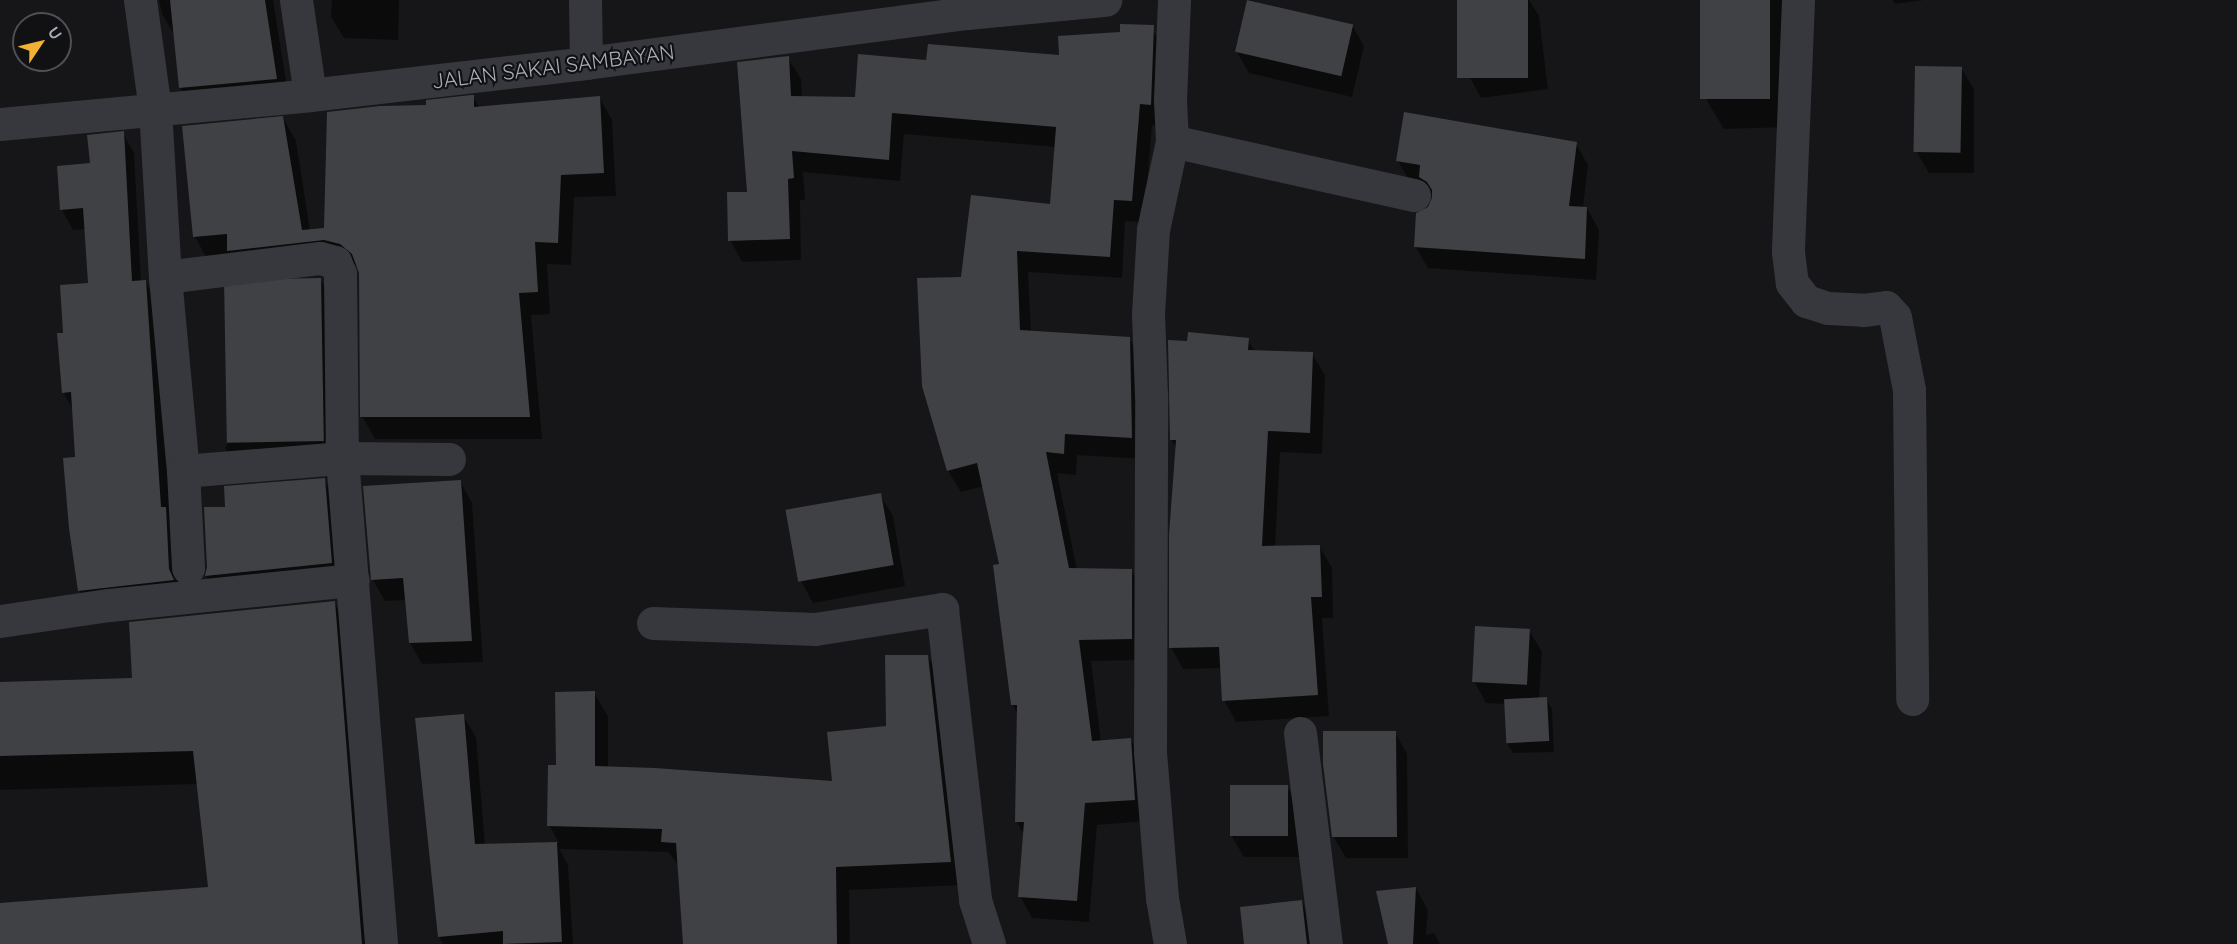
<!DOCTYPE html>
<style>
body{margin:0}
#map{position:relative;width:2237px;height:944px;overflow:hidden;background:#161618;font-family:Quicksand,sans-serif}
div>[style]{position:absolute}
.shadow>*{inset:0;background:#0007}
.building>*{inset:0;background:#404145;transform-origin:0 0}
.minor>*{height:33px;margin:-16.5px;padding:0 16.5px;transform-origin:16.5px;border-radius:16.5px;background:#37383d}
span{translate:-50% -50%;white-space:nowrap;text-align:center;line-height:1.15;-webkit-text-stroke:4.5px #111113;paint-order:stroke}
.street-label{font-size:21px;color:#a8adb8}
.north{position:absolute;left:12px;top:12px;width:60px;height:60px;box-sizing:border-box;background:#111113;border:2px solid #4d4f55;border-radius:50%;rotate:55deg;font-size:16px;font-weight:700;line-height:24px;text-align:center;color:#a8adb8}
.north::after{content:'';display:block;margin:auto;width:21px;height:27px;background:#f2b134;clip-path:polygon(50% 0,100% 100%,50% 72%,0 100%)}
</style>
<div id="map">
<div class="shadow">
<div style="clip-path:polygon(159px 0,273px 0,289px 100px,193px 109px,180px 88px,175px 36px,162px 14px)"></div>
<div style="clip-path:polygon(332px 0,399px 0,398px 40px,344px 38px,331px 17px)"></div>
<div style="clip-path:polygon(1249px 0,1352px 25px,1364px 46px,1352px 97px,1249px 73px,1236px 51px)"></div>
<div style="clip-path:polygon(1483px 0,1529px 0,1539px 16px,1548px 89px,1481px 98px,1469px 76px)"></div>
<div style="clip-path:polygon(1701px 0,1784px 0,1792px 127px,1724px 129px,1706px 99px)"></div>
<div style="clip-path:polygon(1893px 0,1924px 0,1895px 4px)"></div>
<div style="clip-path:polygon(1153px 31px,1166px 52px,1163px 126px,1152px 125px,1144px 222px,1125px 221px,1122px 278px,1028px 272px,1031px 332px,1129px 339px,1142px 360px,1144px 459px,1077px 455px,1076px 475px,1057px 473px,1077px 570px,1131px 570px,1143px 592px,1143px 660px,1091px 661px,1101px 742px,1130px 739px,1143px 761px,1147px 821px,1097px 825px,1089px 922px,1032px 918px,1020px 896px,1024px 835px,1017px 822px,1018px 715px,1013px 705px,1001px 566px,984px 486px,961px 492px,948px 471px,923px 386px,962px 278px,1051px 206px,1056px 147px,904px 134px,900px 181px,803px 172px,805px 200px,800px 200px,801px 260px,742px 262px,730px 240px,748px 193px,788px 58px,801px 79px,802px 98px,856px 98px,927px 61px,1061px 57px)"></div>
<div style="clip-path:polygon(1961px 68px,1974px 89px,1974px 173px,1929px 173px,1916px 151px)"></div>
<div style="clip-path:polygon(473px 97px,480px 108px,599px 97px,612px 120px,616px 196px,574px 197px,571px 265px,547px 264px,550px 314px,531px 315px,542px 439px,375px 439px,362px 416px,360px 271px,355px 266px,208px 260px,195px 237px,184px 127px,283px 118px,296px 141px,310px 231px,326px 230px,428px 106px)"></div>
<div style="clip-path:polygon(123px 133px,134px 153px,141px 282px,146px 282px,157px 302px,180px 590px,91px 610px,79px 590px,74px 411px,63px 392px,64px 335px,90px 285px,86px 229px,73px 230px,62px 210px,92px 165px)"></div>
<div style="clip-path:polygon(1576px 144px,1588px 165px,1583px 208px,1587px 208px,1599px 230px,1596px 280px,1428px 268px,1415px 246px,1434px 199px,1425px 185px,1410px 182px,1398px 161px)"></div>
<div style="clip-path:polygon(320px 279px,333px 301px,335px 462px,237px 470px,225px 448px)"></div>
<div style="clip-path:polygon(1248px 340px,1255px 352px,1312px 354px,1325px 375px,1322px 454px,1280px 452px,1275px 548px,1320px 547px,1332px 568px,1333px 618px,1322px 618px,1329px 716px,1236px 722px,1224px 700px,1222px 668px,1183px 669px,1171px 647px,1177px 449px,1171px 439px)"></div>
<div style="clip-path:polygon(324px 480px,336px 501px,343px 585px,219px 597px,206px 576px,208px 567px)"></div>
<div style="clip-path:polygon(460px 481px,472px 503px,483px 662px,422px 664px,410px 643px,406px 600px,385px 601px,373px 580px)"></div>
<div style="clip-path:polygon(880px 495px,893px 516px,905px 586px,813px 603px,801px 581px)"></div>
<div style="clip-path:polygon(334px 602px,353px 636px,380px 944px,0 944px,0 905px,210px 888px,198px 784px,0 790px,0 683px,133px 679px)"></div>
<div style="clip-path:polygon(1529px 630px,1542px 652px,1539px 699px,1546px 699px,1552px 709px,1554px 752px,1513px 753px,1507px 743px,1505px 704px,1486px 703px,1474px 681px)"></div>
<div style="clip-path:polygon(928px 657px,941px 680px,963px 885px,849px 890px,850px 944px,684px 944px,679px 866px,668px 852px,559px 849px,568px 865px,573px 944px,443px 944px,439px 937px,463px 716px,476px 737px,485px 845px,559px 843px,549px 825px,557px 767px,594px 693px,608px 716px,608px 768px,834px 782px,888px 727px)"></div>
<div style="clip-path:polygon(1395px 732px,1407px 754px,1408px 858px,1346px 858px,1333px 836px)"></div>
<div style="clip-path:polygon(1287px 787px,1299px 808px,1305px 857px,1244px 857px,1231px 835px)"></div>
<div style="clip-path:polygon(1416px 888px,1428px 910px,1426px 935px,1434px 933px,1440px 944px,1390px 944px)"></div>
<div style="clip-path:polygon(1301px 901px,1313px 923px,1316px 944px,1244px 944px)"></div>
</div>
<div class="building">
<div style="clip-path:polygon(170px 0,265px 0,277px 79px,179px 88px)"></div>
<div style="left:1247px;top:0;width:109px;height:53px;rotate:13deg"></div>
<div style="left:1457px;top:0;width:71px;height:78px"></div>
<div style="left:1700px;top:0;width:70px;height:99px"></div>
<div style="clip-path:polygon(1120px 24px,1154px 25px,1151px 105px,1140px 104px,1132px 201px,1114px 200px,1110px 257px,1017px 251px,1020px 330px,1130px 337px,1132px 438px,1065px 434px,1064px 454px,1046px 452px,1069px 568px,1132px 569px,1132px 639px,1079px 640px,1092px 741px,1131px 738px,1135px 800px,1085px 803px,1077px 901px,1018px 897px,1024px 822px,1015px 822px,1017px 705px,1011px 705px,993px 565px,999px 564px,977px 463px,947px 471px,922px 386px,917px 278px,961px 277px,971px 195px,1050px 204px,1056px 127px,892px 113px,889px 160px,792px 151px,794px 178px,788px 179px,790px 239px,728px 241px,727px 192px,747px 192px,737px 62px,789px 56px,791px 96px,855px 97px,858px 54px,926px 60px,928px 44px,1059px 55px,1058px 36px,1120px 32px)"></div>
<div style="left:1915px;top:66px;width:47px;height:86px;rotate:1deg"></div>
<div style="clip-path:polygon(471px 95px,474px 95px,474px 107px,600px 96px,604px 173px,561px 175px,558px 243px,535px 242px,538px 292px,519px 293px,530px 417px,360px 417px,359px 273px,352px 254px,340px 244px,324px 240px,227px 251px,227px 234px,193px 237px,182px 126px,283px 116px,302px 230px,324px 228px,327px 112px,380px 106px,426px 105px,426px 100px)"></div>
<div style="clip-path:polygon(1404px 112px,1577px 142px,1569px 206px,1587px 207px,1585px 259px,1414px 247px,1416px 213px,1428px 207px,1432px 198px,1432px 190px,1427px 182px,1419px 177px,1420px 165px,1396px 161px)"></div>
<div style="clip-path:polygon(124px 131px,132px 281px,146px 280px,161px 507px,166px 507px,169px 569px,174px 580px,78px 591px,69px 528px,63px 458px,75px 457px,71px 392px,62px 393px,57px 333px,63px 333px,60px 285px,88px 283px,83px 208px,60px 210px,57px 166px,90px 163px,87px 135px)"></div>
<div style="left:321px;top:278px;width:163px;height:97px;rotate:89deg"></div>
<div style="clip-path:polygon(1188px 332px,1249px 338px,1248px 350px,1313px 352px,1310px 433px,1268px 431px,1262px 546px,1320px 545px,1322px 597px,1311px 597px,1318px 695px,1222px 701px,1219px 647px,1169px 648px,1169px 535px,1176px 440px,1170px 440px,1168px 340px,1187px 341px)"></div>
<div style="clip-path:polygon(325px 478px,332px 563px,205px 576px,207px 567px,204px 507px,225px 507px,224px 486px)"></div>
<div style="clip-path:polygon(461px 480px,472px 641px,409px 643px,403px 578px,371px 580px,363px 486px)"></div>
<div style="left:881px;top:493px;width:73px;height:97px;rotate:80deg"></div>
<div style="clip-path:polygon(335px 601px,362px 944px,0 944px,0 903px,208px 887px,193px 751px,0 756px,0 682px,132px 678px,129px 622px)"></div>
<div style="left:1475px;top:626px;width:55px;height:56px;rotate:3deg"></div>
<div style="clip-path:polygon(885px 655px,928px 655px,951px 862px,836px 867px,837px 944px,683px 944px,676px 843px,661px 842px,662px 829px,547px 826px,548px 765px,556px 765px,555px 692px,595px 691px,595px 766px,655px 768px,832px 781px,827px 732px,886px 726px)"></div>
<div style="left:1547px;top:697px;width:44px;height:43px;rotate:87deg"></div>
<div style="clip-path:polygon(464px 714px,475px 844px,557px 842px,562px 942px,503px 944px,503px 931px,438px 937px,415px 718px)"></div>
<div style="clip-path:polygon(1323px 731px,1396px 731px,1397px 837px,1332px 837px,1323px 764px)"></div>
<div style="left:1230px;top:785px;width:58px;height:51px"></div>
<div style="clip-path:polygon(1416px 887px,1413px 944px,1388px 944px,1376px 891px)"></div>
<div style="clip-path:polygon(1302px 900px,1307px 944px,1244px 944px,1240px 907px)"></div>
</div>
<div class="minor">
<div style="left:140px;top:0;width:110px;rotate:82.2deg"></div>
<div style="left:155px;top:109px;width:168px;rotate:86.6deg"></div>
<div style="left:165px;top:277px;width:195px;rotate:84.7deg"></div>
<div style="left:183px;top:471px;width:97px;rotate:87deg"></div>
<div style="left:296px;top:0;width:96px;rotate:81.6deg"></div>
<div style="left:585px;top:0;width:63px;rotate:89.1deg"></div>
<div style="left:1798px;top:0;width:252px;rotate:92.3deg"></div>
<div style="left:1788px;top:252px;width:31px;rotate:83deg"></div>
<div style="left:1792px;top:283px;width:23px;rotate:52deg"></div>
<div style="left:1806px;top:301px;width:23px;rotate:18deg"></div>
<div style="left:1828px;top:308px;width:35px;rotate:3deg"></div>
<div style="left:1863px;top:310px;width:23px;rotate:-7deg"></div>
<div style="left:1886px;top:307px;width:13px;rotate:48deg"></div>
<div style="left:1895px;top:317px;width:74px;rotate:79.1deg"></div>
<div style="left:1909px;top:390px;width:309px;rotate:89.4deg"></div>
<div style="left:0;top:124px;width:311px;rotate:-5.3deg"></div>
<div style="left:310px;top:95px;width:278px;rotate:-6.6deg"></div>
<div style="left:586px;top:63px;width:384px;rotate:-7.5deg"></div>
<div style="left:967px;top:13px;width:139px;rotate:-5.4deg"></div>
<div style="left:1172px;top:141px;width:248px;rotate:12.6deg"></div>
<div style="left:165px;top:277px;width:156px;rotate:-7deg"></div>
<div style="left:320px;top:258px;width:16px;rotate:15deg"></div>
<div style="left:335px;top:262px;width:12px;rotate:66deg"></div>
<div style="left:340px;top:273px;width:185px;rotate:89.4deg"></div>
<div style="left:342px;top:458px;width:107px;rotate:0.5deg"></div>
<div style="left:183px;top:471px;width:160px;rotate:-4.7deg"></div>
<div style="left:342px;top:458px;width:488px;rotate:85.4deg"></div>
<div style="left:0;top:621px;width:110px;rotate:-8.4deg"></div>
<div style="left:109px;top:605px;width:245px;rotate:-5.9deg"></div>
<div style="left:653px;top:623px;width:162px;rotate:2.1deg"></div>
<div style="left:815px;top:629px;width:129px;rotate:-8.9deg"></div>
<div style="left:942px;top:609px;width:293px;rotate:83.5deg"></div>
<div style="left:975px;top:900px;width:46px;rotate:72.3deg"></div>
<div style="left:1300px;top:733px;width:213px;rotate:83deg"></div>
<div style="left:1170px;top:944px;width:47px;rotate:-99.9deg"></div>
<div style="left:1162px;top:898px;width:147px;rotate:-94.7deg"></div>
<div style="left:1150px;top:751px;width:356px;rotate:-89.8deg"></div>
<div style="left:1151px;top:395px;width:81px;rotate:-92.1deg"></div>
<div style="left:1148px;top:314px;width:84px;rotate:-86.6deg"></div>
<div style="left:1153px;top:230px;width:91px;rotate:-77.9deg"></div>
<div style="left:1172px;top:141px;width:41px;rotate:-92.8deg"></div>
<div style="left:1170px;top:100px;width:100px;rotate:-87.7deg"></div>
</div>
<div class="street-label">
<span style="left:553px;top:66px;rotate:-7deg">JALAN SAKAI SAMBAYAN</span>
</div>
<div class="north">U</div>
</div>
